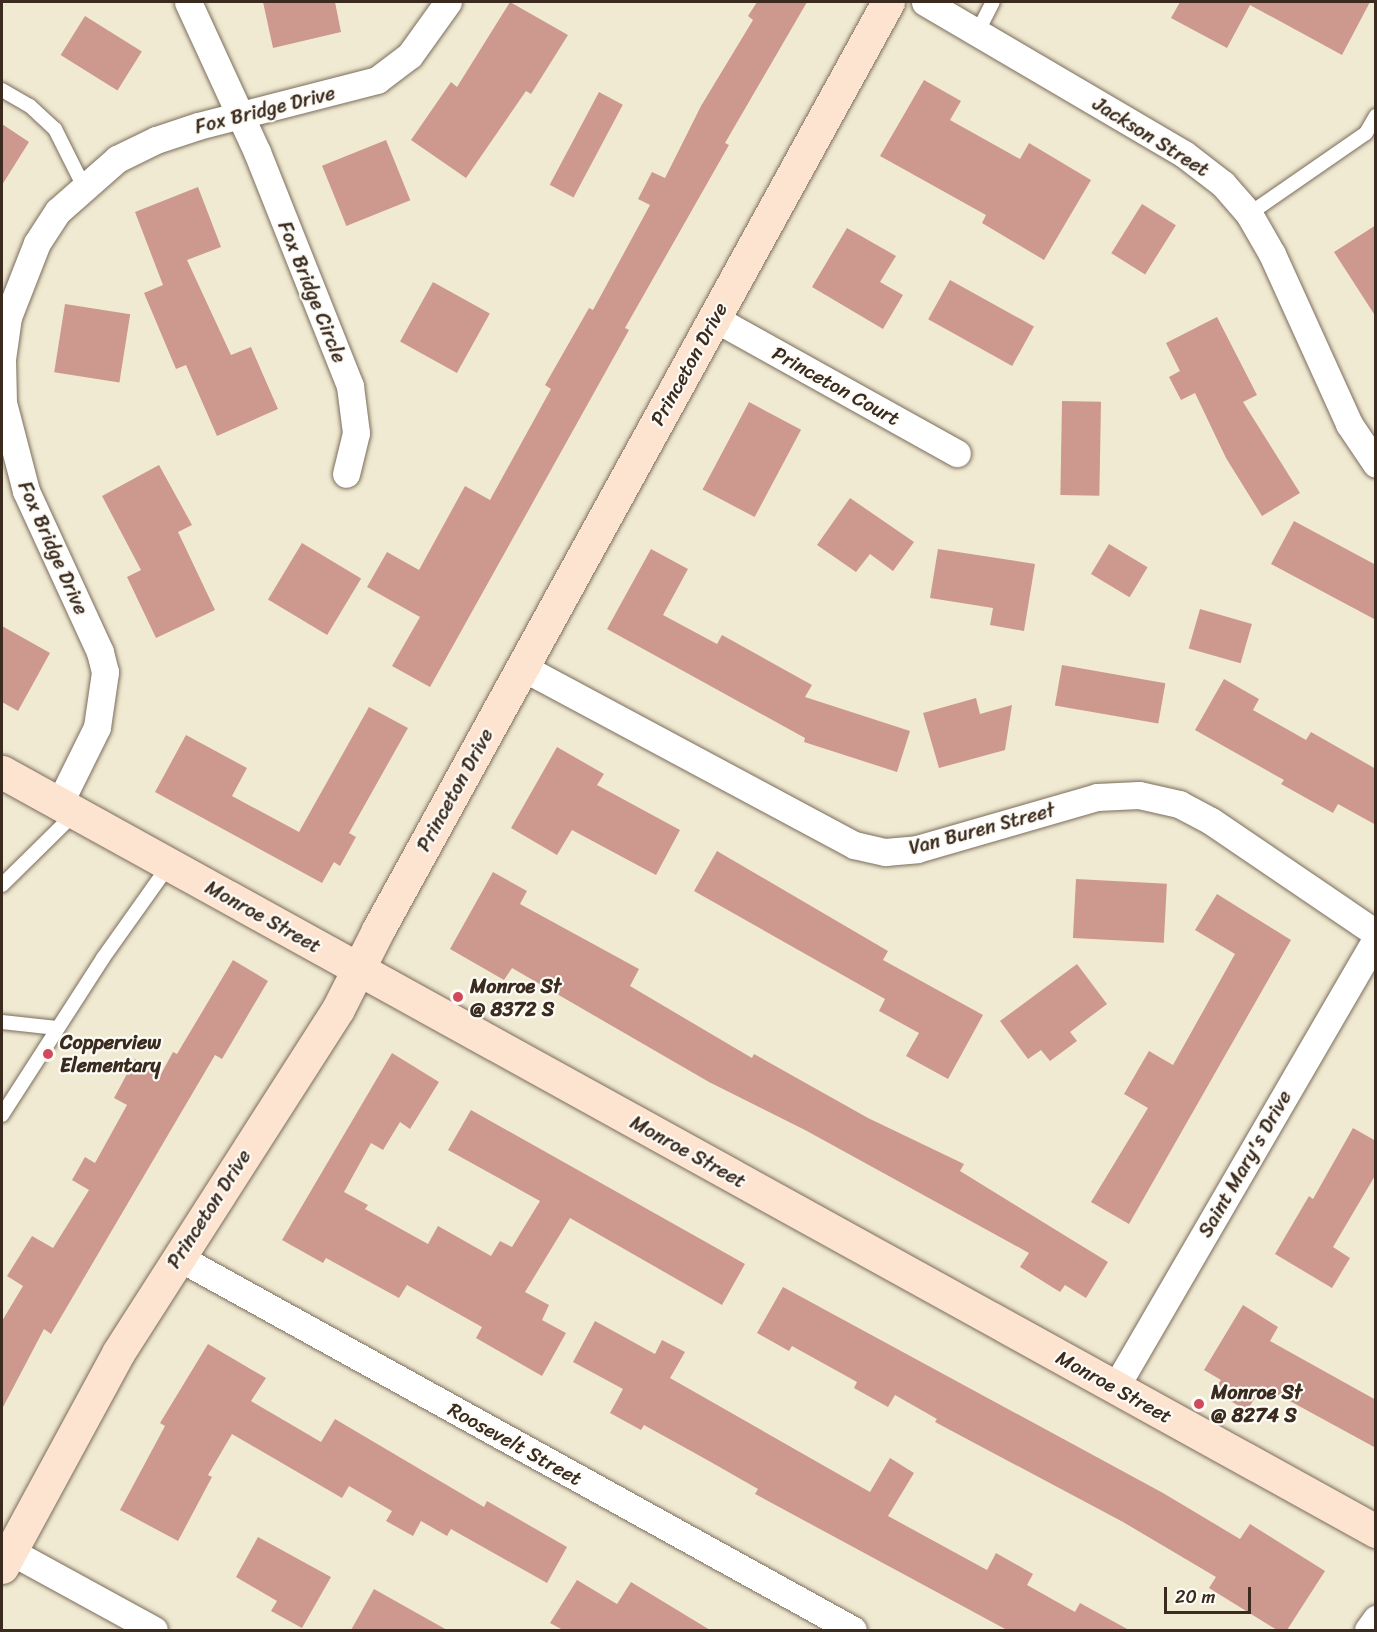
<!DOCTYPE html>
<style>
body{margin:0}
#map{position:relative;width:1377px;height:1632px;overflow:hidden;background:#f1ead2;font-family:Sriracha,sans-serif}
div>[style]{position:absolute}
.building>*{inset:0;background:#cd998f;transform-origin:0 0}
.roads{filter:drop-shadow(0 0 2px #7b6d5d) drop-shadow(0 0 2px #7b6d5d)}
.lane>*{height:14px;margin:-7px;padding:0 7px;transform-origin:7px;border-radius:7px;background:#fff}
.street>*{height:27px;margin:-13.5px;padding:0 13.5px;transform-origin:13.5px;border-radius:13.5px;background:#fff}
.secondary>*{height:33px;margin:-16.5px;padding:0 16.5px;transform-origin:16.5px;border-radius:16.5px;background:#fde4d1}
.dots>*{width:16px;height:16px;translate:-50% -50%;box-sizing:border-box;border:3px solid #fdfcf7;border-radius:50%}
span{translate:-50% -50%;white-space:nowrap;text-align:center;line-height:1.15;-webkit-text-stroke:4.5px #fdfcf7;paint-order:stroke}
.street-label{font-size:20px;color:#3b2a1e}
.poi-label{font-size:20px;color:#3b2a1e;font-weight:700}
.left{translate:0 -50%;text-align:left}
.frame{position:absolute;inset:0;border:3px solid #3b2a1e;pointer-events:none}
.scale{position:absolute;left:1164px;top:1587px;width:87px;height:27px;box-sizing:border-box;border:3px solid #3b2a1e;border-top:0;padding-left:8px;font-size:18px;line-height:21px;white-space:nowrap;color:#3b2a1e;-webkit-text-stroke:4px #fdfcf7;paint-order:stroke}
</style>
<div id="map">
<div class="building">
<div style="clip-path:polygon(263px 2px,335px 2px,341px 32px,273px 48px)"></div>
<div style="clip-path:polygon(510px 2px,568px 35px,531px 94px,526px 91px,466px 178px,411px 140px,451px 82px,457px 87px)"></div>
<div style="clip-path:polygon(757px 2px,807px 2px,725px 143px,729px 145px,625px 328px,629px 330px,430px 687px,392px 666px,420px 617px,367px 587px,387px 552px,419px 570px,465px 486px,490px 500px,551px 389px,545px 385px,589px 308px,593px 310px,650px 205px,638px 199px,652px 172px,665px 178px,701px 106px,753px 20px,748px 16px)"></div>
<div style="clip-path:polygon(1180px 2px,1370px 2px,1342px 55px,1250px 5px,1227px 48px,1171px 18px)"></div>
<div style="left:85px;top:16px;width:67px;height:46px;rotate:32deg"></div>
<div style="clip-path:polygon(924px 80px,961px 101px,950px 120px,1020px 159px,1029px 143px,1091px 180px,1044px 260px,982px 223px,986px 215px,880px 156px)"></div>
<div style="left:599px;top:92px;width:27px;height:105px;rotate:28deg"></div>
<div style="clip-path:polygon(2px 124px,29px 142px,2px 185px)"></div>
<div style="left:386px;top:140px;width:65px;height:69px;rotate:68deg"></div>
<div style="clip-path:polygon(198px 187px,221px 247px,187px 260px,231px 355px,251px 347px,278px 409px,217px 436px,186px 365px,176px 369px,144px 293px,163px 285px,135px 212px)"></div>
<div style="left:1142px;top:204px;width:40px;height:58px;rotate:32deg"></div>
<div style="clip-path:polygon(1376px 225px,1376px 317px,1334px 252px)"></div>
<div style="clip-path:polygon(847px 228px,896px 256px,880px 282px,903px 295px,883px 329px,812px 287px)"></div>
<div style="left:950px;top:280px;width:96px;height:45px;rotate:29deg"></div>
<div style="left:433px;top:282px;width:65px;height:68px;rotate:29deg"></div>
<div style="left:65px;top:304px;width:66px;height:69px;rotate:9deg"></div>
<div style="clip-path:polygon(1217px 317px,1257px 395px,1243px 402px,1300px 493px,1262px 516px,1226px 458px,1195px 393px,1181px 400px,1169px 377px,1180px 371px,1166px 343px)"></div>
<div style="left:1062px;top:401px;width:39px;height:94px;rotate:1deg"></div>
<div style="left:749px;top:402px;width:59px;height:99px;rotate:28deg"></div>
<div style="clip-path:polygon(159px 465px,192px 525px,178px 532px,215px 610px,156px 638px,127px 577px,141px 570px,102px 496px)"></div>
<div style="clip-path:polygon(850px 498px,914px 542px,893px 571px,870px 554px,856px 572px,817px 545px)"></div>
<div style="clip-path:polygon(1294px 521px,1376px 565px,1376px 620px,1271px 564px)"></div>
<div style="left:302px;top:543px;width:69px;height:66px;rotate:31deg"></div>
<div style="left:1109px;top:544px;width:45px;height:35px;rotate:31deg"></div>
<div style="clip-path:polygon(651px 549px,688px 569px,663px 615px,717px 644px,722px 635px,812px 685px,805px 697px,910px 731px,897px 772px,804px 742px,805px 738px,607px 629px)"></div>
<div style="clip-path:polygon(938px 549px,1035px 564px,1024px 631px,990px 625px,993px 608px,930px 598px)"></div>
<div style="left:1200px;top:609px;width:54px;height:41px;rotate:16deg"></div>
<div style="clip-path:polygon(2px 626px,50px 653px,18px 711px,2px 702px)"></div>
<div style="left:1062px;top:665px;width:105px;height:41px;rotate:10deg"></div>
<div style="clip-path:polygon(1224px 679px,1259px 699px,1253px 710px,1306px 740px,1311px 732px,1376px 769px,1376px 825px,1338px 804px,1333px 813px,1281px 784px,1284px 780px,1195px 730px)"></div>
<div style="clip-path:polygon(976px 698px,980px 714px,1012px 705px,1005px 750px,939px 768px,923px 713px)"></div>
<div style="clip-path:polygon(369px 707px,408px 728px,349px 833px,356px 837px,340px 866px,334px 862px,322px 883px,155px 792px,186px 735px,247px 768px,232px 796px,299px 832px)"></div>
<div style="clip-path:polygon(557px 747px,604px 774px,597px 785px,680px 830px,656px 875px,572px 830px,557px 855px,511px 828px)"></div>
<div style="clip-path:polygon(717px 851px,888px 951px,883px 960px,983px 1015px,948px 1079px,906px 1056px,919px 1033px,879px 1011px,885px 999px,694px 891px)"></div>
<div style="clip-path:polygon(493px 872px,527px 891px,520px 904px,639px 969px,630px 986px,752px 1058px,754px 1054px,868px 1118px,964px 1164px,960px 1171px,1108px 1262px,1086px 1298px,1065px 1285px,1060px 1292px,1020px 1267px,1029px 1253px,805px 1130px,709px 1082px,512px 968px,504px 980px,450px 949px)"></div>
<div style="left:1076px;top:879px;width:91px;height:59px;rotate:3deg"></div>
<div style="clip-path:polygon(1217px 894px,1291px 940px,1129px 1224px,1091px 1202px,1148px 1108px,1124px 1094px,1149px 1051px,1173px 1065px,1235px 954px,1195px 930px)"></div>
<div style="clip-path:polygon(233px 960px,268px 981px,222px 1059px,215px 1055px,51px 1334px,44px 1329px,2px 1409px,2px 1321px,23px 1286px,7px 1276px,32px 1236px,53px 1248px,89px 1190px,72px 1180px,85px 1157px,95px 1163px,127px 1105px,114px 1098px,135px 1059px,161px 1074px,173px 1052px,177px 1054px)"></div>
<div style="clip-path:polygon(1077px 964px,1107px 1004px,1070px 1032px,1077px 1041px,1050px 1061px,1041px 1050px,1028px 1059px,1000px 1021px)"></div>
<div style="clip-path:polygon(392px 1053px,439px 1082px,410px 1129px,400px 1122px,383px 1150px,371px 1143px,344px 1192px,368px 1205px,365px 1209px,428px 1244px,438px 1226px,491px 1256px,500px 1241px,512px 1247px,540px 1201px,448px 1150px,471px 1110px,745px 1264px,722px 1305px,570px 1218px,525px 1292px,549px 1305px,542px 1320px,566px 1333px,542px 1376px,476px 1338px,482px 1327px,407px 1285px,399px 1298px,326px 1258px,323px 1263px,282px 1240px)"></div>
<div style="clip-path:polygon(1353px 1128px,1376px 1141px,1376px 1174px,1333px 1247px,1350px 1258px,1332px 1288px,1275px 1254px,1309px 1196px,1313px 1199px)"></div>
<div style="clip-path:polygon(783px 1287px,1163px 1493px,1240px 1539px,1250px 1524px,1325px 1571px,1287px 1630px,1277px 1630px,1209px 1588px,1216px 1577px,1123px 1522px,935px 1422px,937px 1419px,895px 1395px,888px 1407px,854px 1388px,857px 1382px,792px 1346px,789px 1351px,757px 1333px)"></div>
<div style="clip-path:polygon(1243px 1305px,1278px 1327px,1270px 1341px,1376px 1400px,1376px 1448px,1262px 1386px,1247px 1411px,1214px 1391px,1221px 1380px,1204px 1370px)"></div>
<div style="clip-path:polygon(595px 1321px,655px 1354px,662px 1340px,685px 1352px,670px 1378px,870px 1492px,890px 1458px,914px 1473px,888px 1516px,987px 1570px,996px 1553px,1033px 1574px,1027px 1585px,1075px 1612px,1080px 1603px,1129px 1630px,1007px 1630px,755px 1494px,758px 1489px,709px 1461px,644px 1425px,641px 1430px,610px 1413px,623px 1389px,573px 1362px)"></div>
<div style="clip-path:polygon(208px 1344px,266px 1378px,251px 1401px,321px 1442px,335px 1419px,484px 1507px,487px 1501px,567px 1547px,547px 1583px,451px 1529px,447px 1536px,421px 1521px,413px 1536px,386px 1521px,392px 1511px,349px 1486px,342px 1498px,232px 1434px,208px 1475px,212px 1477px,178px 1541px,120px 1510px,165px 1426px,160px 1423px)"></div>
<div style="clip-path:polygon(258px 1537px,331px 1577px,302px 1628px,271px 1611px,277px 1601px,236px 1577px)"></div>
<div style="clip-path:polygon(577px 1580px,617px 1604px,631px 1582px,710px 1630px,563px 1630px,550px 1623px)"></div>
<div style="clip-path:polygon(374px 1589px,447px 1630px,351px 1630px)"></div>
</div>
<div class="roads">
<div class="lane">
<div style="left:977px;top:33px;width:35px;rotate:-63deg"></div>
<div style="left:2px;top:90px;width:32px;rotate:30deg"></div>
<div style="left:30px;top:106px;width:34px;rotate:43deg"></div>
<div style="left:55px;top:129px;width:63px;rotate:63.4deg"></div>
<div style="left:1249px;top:214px;width:142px;rotate:-34.7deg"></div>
<div style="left:1366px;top:133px;width:20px;rotate:-60deg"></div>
<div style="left:2px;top:885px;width:103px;rotate:-44.6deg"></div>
<div style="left:2px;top:1022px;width:55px;rotate:6.2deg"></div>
<div style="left:2px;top:1115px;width:187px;rotate:-57.2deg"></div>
<div style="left:103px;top:958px;width:114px;rotate:-54.6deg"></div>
</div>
<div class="street">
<div style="left:188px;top:2px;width:165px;rotate:65.3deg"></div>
<div style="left:257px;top:152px;width:252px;rotate:68.3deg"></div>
<div style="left:350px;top:386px;width:47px;rotate:82.7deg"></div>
<div style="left:356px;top:433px;width:42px;rotate:103.7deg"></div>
<div style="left:925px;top:2px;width:300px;rotate:30.4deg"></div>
<div style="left:1184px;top:154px;width:49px;rotate:37.6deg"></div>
<div style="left:1223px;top:184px;width:40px;rotate:49deg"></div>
<div style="left:1249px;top:214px;width:46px;rotate:60.1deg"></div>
<div style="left:1272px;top:254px;width:187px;rotate:65.6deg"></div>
<div style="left:1349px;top:424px;width:48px;rotate:56deg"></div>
<div style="left:714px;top:318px;width:278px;rotate:29.1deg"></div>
<div style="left:522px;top:667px;width:377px;rotate:28.2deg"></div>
<div style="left:854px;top:845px;width:32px;rotate:13deg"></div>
<div style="left:885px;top:852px;width:32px;rotate:-5deg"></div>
<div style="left:917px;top:849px;width:187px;rotate:-16.1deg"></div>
<div style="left:1097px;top:797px;width:42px;rotate:-2.7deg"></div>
<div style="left:1139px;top:795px;width:41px;rotate:12.7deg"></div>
<div style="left:1179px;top:804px;width:36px;rotate:28deg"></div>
<div style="left:1211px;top:821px;width:199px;rotate:34.2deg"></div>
<div style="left:59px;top:804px;width:86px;rotate:-63.7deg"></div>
<div style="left:97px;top:727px;width:56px;rotate:-81.7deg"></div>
<div style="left:105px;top:672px;width:21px;rotate:-104deg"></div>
<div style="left:100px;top:652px;width:177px;rotate:-114.7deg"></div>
<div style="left:26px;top:491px;width:91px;rotate:-104.6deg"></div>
<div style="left:3px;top:403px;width:44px;rotate:-91.3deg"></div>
<div style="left:2px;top:359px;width:42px;rotate:-81.9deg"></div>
<div style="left:8px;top:317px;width:79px;rotate:-68.6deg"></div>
<div style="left:37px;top:243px;width:38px;rotate:-57deg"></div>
<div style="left:58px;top:211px;width:79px;rotate:-41.4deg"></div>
<div style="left:117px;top:159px;width:43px;rotate:-26deg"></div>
<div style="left:156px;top:140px;width:44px;rotate:-18.4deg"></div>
<div style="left:198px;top:126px;width:185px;rotate:-14.4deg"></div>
<div style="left:377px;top:80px;width:41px;rotate:-37.1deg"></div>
<div style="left:410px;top:55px;width:65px;rotate:-54.4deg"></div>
<div style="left:178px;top:1257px;width:771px;rotate:28.92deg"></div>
<div style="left:1115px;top:1388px;width:519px;rotate:-59.83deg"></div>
<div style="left:10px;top:1551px;width:164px;rotate:28.7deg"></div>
<div style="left:1368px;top:1630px;width:14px;rotate:-54deg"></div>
</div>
<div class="secondary">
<div style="left:2px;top:772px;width:1570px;rotate:28.92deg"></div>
<div style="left:2px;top:1567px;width:243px;rotate:-61.5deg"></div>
<div style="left:118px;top:1353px;width:408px;rotate:-57.4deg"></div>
<div style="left:338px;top:1009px;width:89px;rotate:-63.1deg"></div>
<div style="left:378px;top:930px;width:1059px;rotate:-61.21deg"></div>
</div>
</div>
<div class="dots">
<div style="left:458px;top:997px;background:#d1495b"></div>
<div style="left:48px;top:1054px;background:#d1495b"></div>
<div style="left:1199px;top:1404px;background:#d1495b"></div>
</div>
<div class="street-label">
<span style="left:265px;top:110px;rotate:-14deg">Fox Bridge Drive</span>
<span style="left:1151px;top:137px;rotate:32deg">Jackson Street</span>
<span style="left:312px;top:292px;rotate:68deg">Fox Bridge Circle</span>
<span style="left:689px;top:364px;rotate:-61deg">Princeton Drive</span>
<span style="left:836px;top:386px;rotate:29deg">Princeton Court</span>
<span style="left:53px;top:548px;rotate:66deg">Fox Bridge Drive</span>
<span style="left:455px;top:790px;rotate:-61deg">Princeton Drive</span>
<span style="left:982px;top:829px;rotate:-15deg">Van Buren Street</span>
<span style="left:263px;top:917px;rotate:29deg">Monroe Street</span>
<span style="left:688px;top:1152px;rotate:29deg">Monroe Street</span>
<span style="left:1245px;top:1164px;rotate:-60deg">Saint Mary's Drive</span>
<span style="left:209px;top:1209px;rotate:-57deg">Princeton Drive</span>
<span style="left:1114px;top:1387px;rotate:29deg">Monroe Street</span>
<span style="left:515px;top:1444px;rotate:29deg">Roosevelt Street</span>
</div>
<div class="poi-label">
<span class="left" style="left:470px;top:998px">Monroe St<br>@ 8372 S</span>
<span class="left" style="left:60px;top:1054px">Copperview<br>Elementary</span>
<span class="left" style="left:1211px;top:1404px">Monroe St<br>@ 8274 S</span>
</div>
<div class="frame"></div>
<div class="scale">20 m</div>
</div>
